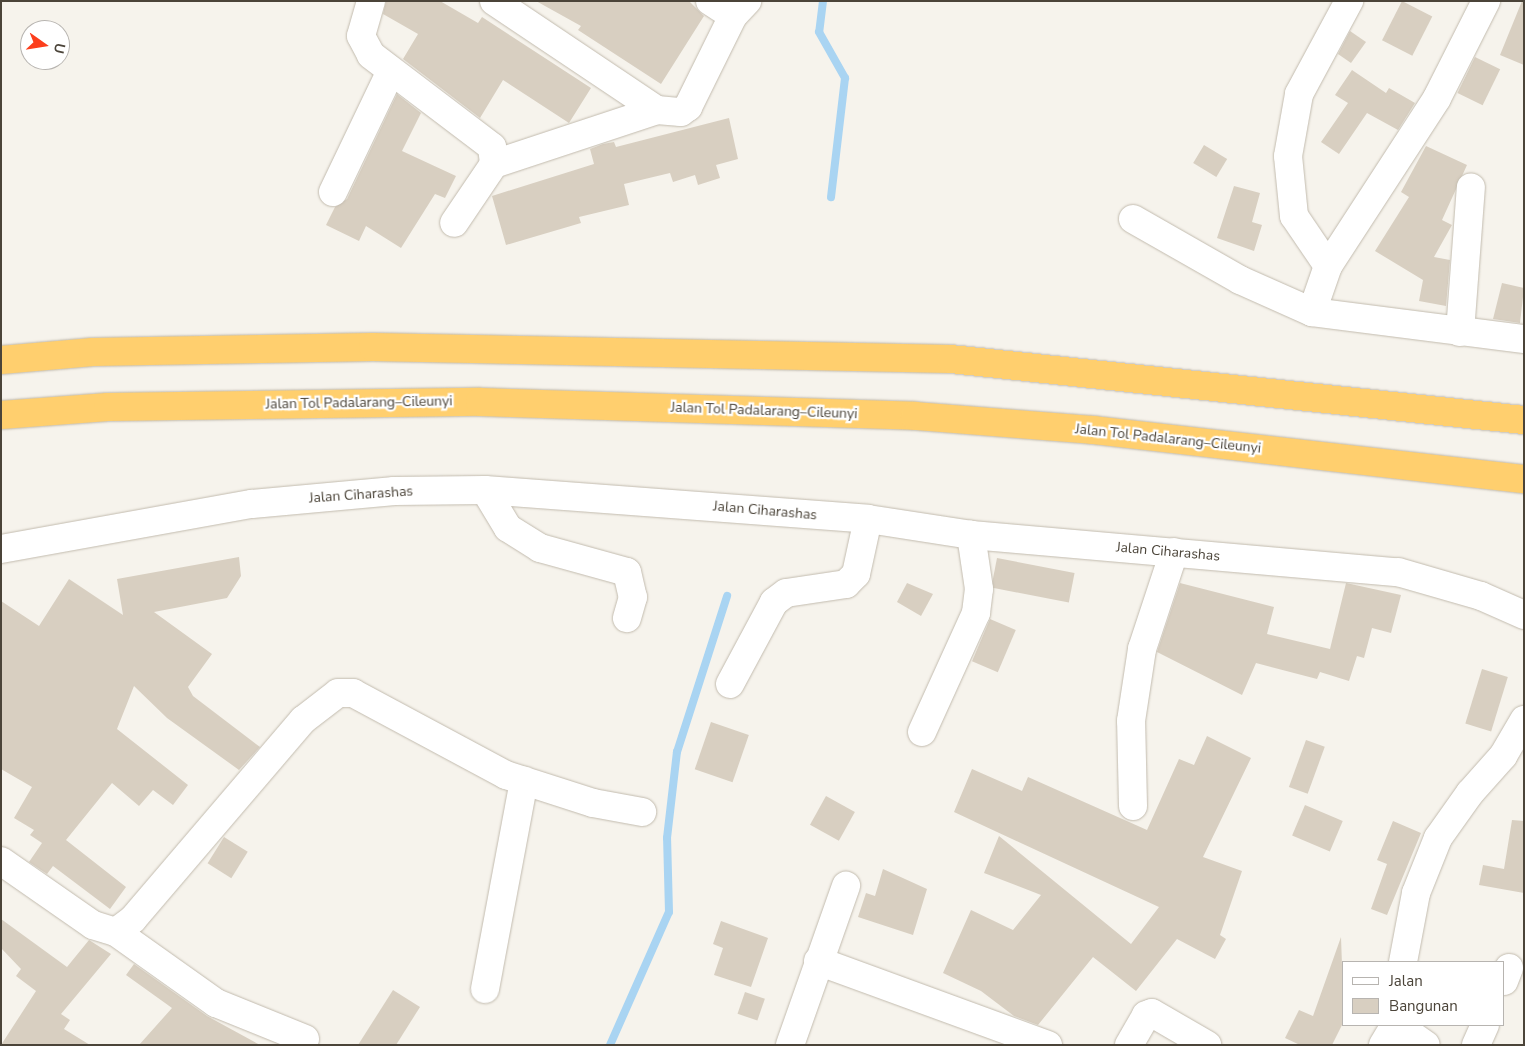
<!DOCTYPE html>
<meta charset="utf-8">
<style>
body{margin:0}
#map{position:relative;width:1525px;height:1046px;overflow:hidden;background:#f6f3ec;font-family:"Nunito Sans",sans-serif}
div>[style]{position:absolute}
.stream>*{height:8px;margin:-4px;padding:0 4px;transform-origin:4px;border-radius:4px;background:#a9d4f2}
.building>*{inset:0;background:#d8cfc1;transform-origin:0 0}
.roads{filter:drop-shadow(0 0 1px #c2bbae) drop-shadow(0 0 1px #c2bbae)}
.minor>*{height:28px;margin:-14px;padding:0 14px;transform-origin:14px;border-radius:14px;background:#fff}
.tertiary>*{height:28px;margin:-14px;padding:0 14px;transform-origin:14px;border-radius:14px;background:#fff}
.motorway>*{height:28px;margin:-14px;padding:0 14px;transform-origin:14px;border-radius:14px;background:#ffcf6e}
span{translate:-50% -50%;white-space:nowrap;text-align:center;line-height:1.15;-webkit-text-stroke:4.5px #fff;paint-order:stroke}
.street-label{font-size:14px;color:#4b4439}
.frame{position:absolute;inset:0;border:2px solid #4b4439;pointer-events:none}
.legend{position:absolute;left:1342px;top:961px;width:162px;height:65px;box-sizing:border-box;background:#fff;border:1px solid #b7b4b0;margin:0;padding:6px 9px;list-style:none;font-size:15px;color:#4b4439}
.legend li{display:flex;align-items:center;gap:10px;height:25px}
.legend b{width:25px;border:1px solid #b7b4b0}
.north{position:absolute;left:20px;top:20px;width:50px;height:50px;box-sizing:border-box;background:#fff;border:1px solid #b7b4b0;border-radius:50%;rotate:103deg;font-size:14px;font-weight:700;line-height:20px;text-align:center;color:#4b4439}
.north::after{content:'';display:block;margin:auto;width:18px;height:22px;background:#fc3f1d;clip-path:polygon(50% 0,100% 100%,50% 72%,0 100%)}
</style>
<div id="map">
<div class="stream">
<div style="left:823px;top:1px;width:31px;rotate:97deg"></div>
<div style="left:819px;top:32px;width:53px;rotate:60.5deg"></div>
<div style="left:845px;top:78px;width:120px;rotate:96.7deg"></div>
<div style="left:610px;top:1045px;width:145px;rotate:-66.1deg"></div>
<div style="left:669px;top:912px;width:74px;rotate:-91.5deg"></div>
<div style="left:667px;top:838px;width:87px;rotate:-83.4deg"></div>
<div style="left:677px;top:752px;width:164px;rotate:-72.2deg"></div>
</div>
<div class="building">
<div style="clip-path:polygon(386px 1px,440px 1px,478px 23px,482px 17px,591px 88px,569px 123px,503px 80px,480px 118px,403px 59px,418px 34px,383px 14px)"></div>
<div style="clip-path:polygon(536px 1px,689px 1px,704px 16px,661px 84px,578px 30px,581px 26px)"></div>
<div style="left:1402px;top:1px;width:34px;height:44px;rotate:27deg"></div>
<div style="clip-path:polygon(1522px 1px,1524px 1px,1524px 65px,1500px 55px)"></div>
<div style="clip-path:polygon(1350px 31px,1366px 42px,1351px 63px,1338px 54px)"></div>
<div style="left:1475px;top:57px;width:28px;height:40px;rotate:26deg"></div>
<div style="clip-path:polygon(1352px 70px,1386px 93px,1389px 88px,1415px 103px,1398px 130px,1367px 113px,1339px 154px,1321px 142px,1348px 103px,1335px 95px)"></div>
<div style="clip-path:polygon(397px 94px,421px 113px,402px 151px,456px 176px,445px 198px,435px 194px,401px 248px,366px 226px,359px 241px,326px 225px,335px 207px,347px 199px)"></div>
<div style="clip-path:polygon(729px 118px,738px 159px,716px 165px,720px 178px,698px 185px,695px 175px,673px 182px,670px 173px,624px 184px,629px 205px,579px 217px,581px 223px,506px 245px,492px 196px,594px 164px,590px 149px,603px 144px,614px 142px,616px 147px)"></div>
<div style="left:1204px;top:145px;width:27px;height:21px;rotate:31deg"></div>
<div style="clip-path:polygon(1426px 146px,1467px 165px,1442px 220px,1452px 225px,1434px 257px,1450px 260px,1446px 306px,1419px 301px,1423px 280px,1375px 251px,1409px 197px,1401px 192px)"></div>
<div style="clip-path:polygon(1234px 186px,1260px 193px,1252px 222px,1262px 225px,1254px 251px,1217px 238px)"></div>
<div style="clip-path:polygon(1502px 283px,1524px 288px,1520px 323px,1493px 319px)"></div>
<div style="clip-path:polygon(239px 557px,241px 576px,227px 598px,154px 612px,212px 654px,188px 687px,193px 696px,260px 747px,239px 770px,167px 718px,134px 686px,117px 729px,188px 785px,173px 805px,153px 790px,139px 806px,112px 783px,66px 840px,126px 887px,110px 909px,53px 866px,47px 874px,29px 862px,42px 843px,30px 835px,34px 830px,14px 818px,32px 787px,1px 769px,1px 601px,39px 626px,69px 579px,123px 615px,117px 579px)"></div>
<div style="left:997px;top:558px;width:79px;height:30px;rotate:11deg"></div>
<div style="clip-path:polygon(907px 583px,933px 594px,921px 616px,897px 602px)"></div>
<div style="clip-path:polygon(1180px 583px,1274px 607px,1267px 634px,1330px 649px,1346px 583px,1401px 595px,1391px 633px,1372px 628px,1364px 658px,1357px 656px,1349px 681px,1320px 672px,1317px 679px,1256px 663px,1242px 695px,1157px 652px)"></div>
<div style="left:990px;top:619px;width:28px;height:46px;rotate:23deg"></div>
<div style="left:1482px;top:669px;width:27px;height:57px;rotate:17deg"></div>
<div style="left:711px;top:722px;width:40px;height:50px;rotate:19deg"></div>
<div style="clip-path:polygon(1207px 736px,1251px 758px,1203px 857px,1242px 871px,1220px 935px,1226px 939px,1215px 959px,1177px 939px,1136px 991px,1093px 957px,1038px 1025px,1014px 1016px,981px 991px,943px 973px,971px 910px,1013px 930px,1041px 895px,984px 873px,999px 836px,1131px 944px,1159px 907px,954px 812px,972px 769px,1022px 791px,1028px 777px,1147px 830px,1179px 759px,1194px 765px)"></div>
<div style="left:1306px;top:740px;width:20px;height:50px;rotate:20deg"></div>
<div style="left:826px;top:796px;width:33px;height:33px;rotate:29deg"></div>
<div style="left:1305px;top:805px;width:41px;height:33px;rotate:23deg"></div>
<div style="clip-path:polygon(1512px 820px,1524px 821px,1524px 893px,1479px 885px,1483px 865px,1504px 869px)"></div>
<div style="clip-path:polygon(1393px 821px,1421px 833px,1387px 915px,1371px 909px,1387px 864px,1377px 860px)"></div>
<div style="left:224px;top:837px;width:28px;height:31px;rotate:32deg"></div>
<div style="clip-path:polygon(883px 869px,927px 889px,913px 935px,858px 917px,866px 893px,875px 896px)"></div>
<div style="clip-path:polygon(1px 919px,67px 967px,89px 940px,111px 954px,61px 1014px,70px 1020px,64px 1029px,90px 1045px,1px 1045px,36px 991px,16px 976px,21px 969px,1px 948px)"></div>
<div style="clip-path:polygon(721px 921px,768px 938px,751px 987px,714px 975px,723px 948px,713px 944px)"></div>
<div style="clip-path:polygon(1341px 937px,1344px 1021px,1332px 1045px,1300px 1045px,1285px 1038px,1299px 1010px,1313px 1016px)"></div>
<div style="clip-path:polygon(134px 964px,207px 1016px,260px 1045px,139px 1045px,172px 1008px,126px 975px)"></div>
<div style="clip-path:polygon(393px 990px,420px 1007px,396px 1045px,358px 1045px)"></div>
<div style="left:745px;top:992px;width:21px;height:23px;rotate:19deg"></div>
</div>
<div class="roads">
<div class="minor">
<div style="left:371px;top:1px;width:36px;rotate:106deg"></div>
<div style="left:361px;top:36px;width:21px;rotate:62deg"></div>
<div style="left:371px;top:55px;width:152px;rotate:37.2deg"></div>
<div style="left:492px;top:147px;width:17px;rotate:83deg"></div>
<div style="left:494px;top:164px;width:71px;rotate:124.1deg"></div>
<div style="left:494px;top:1px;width:196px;rotate:33.8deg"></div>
<div style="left:657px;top:110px;width:24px;rotate:5deg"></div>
<div style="left:681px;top:112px;width:9px;rotate:-36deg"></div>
<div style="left:688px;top:107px;width:102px;rotate:-63.7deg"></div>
<div style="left:733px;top:16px;width:21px;rotate:-47deg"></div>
<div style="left:710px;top:1px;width:27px;rotate:33deg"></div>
<div style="left:494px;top:164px;width:172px;rotate:-18.3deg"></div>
<div style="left:333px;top:192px;width:134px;rotate:-64.4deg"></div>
<div style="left:1133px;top:219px;width:123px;rotate:29.7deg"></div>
<div style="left:1240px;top:280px;width:79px;rotate:24deg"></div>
<div style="left:1312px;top:312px;width:214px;rotate:7.3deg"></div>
<div style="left:1328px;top:266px;width:60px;rotate:-124.2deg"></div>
<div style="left:1294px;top:216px;width:60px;rotate:-95.7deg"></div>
<div style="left:1288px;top:156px;width:63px;rotate:-79.9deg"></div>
<div style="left:1299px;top:94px;width:106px;rotate:-61.7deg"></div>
<div style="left:1312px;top:312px;width:49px;rotate:-70.8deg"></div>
<div style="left:1328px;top:266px;width:200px;rotate:-57deg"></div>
<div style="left:1437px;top:98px;width:109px;rotate:-63.2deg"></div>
<div style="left:1460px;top:332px;width:145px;rotate:-85.7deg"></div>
<div style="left:485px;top:490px;width:44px;rotate:58.8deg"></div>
<div style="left:508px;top:528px;width:38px;rotate:32deg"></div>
<div style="left:540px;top:548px;width:90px;rotate:15.4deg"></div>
<div style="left:627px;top:572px;width:26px;rotate:77deg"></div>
<div style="left:633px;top:597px;width:22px;rotate:106deg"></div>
<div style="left:730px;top:684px;width:93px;rotate:-61.8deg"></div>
<div style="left:774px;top:602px;width:15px;rotate:-37deg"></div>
<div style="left:786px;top:593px;width:61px;rotate:-8.5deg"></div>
<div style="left:846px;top:584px;width:14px;rotate:-45deg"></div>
<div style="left:856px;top:574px;width:56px;rotate:-77.7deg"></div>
<div style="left:922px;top:732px;width:131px;rotate:-65.6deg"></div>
<div style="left:976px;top:613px;width:24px;rotate:-83deg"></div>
<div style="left:979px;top:589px;width:55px;rotate:-98.4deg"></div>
<div style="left:1133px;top:806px;width:85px;rotate:-91.3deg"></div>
<div style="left:1131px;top:721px;width:73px;rotate:-81.3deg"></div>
<div style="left:1142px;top:649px;width:102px;rotate:-71.7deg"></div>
<div style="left:1px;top:861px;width:112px;rotate:34.8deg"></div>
<div style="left:93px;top:925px;width:24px;rotate:17deg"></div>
<div style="left:116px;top:932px;width:123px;rotate:35.4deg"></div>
<div style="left:216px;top:1003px;width:96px;rotate:22deg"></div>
<div style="left:116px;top:932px;width:21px;rotate:-37deg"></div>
<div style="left:133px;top:919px;width:262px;rotate:-49.5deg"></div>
<div style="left:303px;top:720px;width:44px;rotate:-37.6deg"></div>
<div style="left:338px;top:693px;width:15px"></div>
<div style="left:353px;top:693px;width:174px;rotate:28.2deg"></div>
<div style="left:506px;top:775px;width:91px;rotate:17.8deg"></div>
<div style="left:593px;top:803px;width:50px;rotate:10.4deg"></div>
<div style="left:818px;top:961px;width:245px;rotate:20.1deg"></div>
<div style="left:1403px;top:962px;width:70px;rotate:-79.3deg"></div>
<div style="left:1416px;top:893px;width:59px;rotate:-68.2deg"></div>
<div style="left:1438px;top:838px;width:55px;rotate:-54.6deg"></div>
<div style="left:1470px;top:793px;width:50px;rotate:-48.3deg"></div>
<div style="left:1503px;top:756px;width:42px;rotate:-59.7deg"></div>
<div style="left:1504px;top:981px;width:14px;rotate:-69deg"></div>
<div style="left:485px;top:989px;width:212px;rotate:-79.4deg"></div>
<div style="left:1397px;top:1025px;width:35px;rotate:35deg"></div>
<div style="left:790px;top:1045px;width:169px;rotate:-70.6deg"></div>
<div style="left:1129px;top:1045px;width:34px;rotate:-60deg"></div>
<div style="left:1146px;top:1015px;width:6px;rotate:-18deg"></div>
<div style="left:1152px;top:1013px;width:64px;rotate:30.2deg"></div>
<div style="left:1383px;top:1045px;width:23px;rotate:-59deg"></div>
<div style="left:1476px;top:1045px;width:22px;rotate:-66deg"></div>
</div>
<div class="tertiary">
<div style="left:1px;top:549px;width:255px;rotate:-10.2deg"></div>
<div style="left:252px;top:504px;width:143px;rotate:-5.2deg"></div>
<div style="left:394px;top:491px;width:91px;rotate:-0.6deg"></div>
<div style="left:485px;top:490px;width:384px;rotate:4.3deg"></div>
<div style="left:868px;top:519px;width:104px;rotate:8.8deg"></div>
<div style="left:971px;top:535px;width:429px;rotate:5deg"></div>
<div style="left:1398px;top:572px;width:86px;rotate:16.1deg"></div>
<div style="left:1481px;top:596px;width:47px;rotate:23.8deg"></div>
</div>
<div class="motorway">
<div style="left:1px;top:360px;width:92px;rotate:-5deg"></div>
<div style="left:93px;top:352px;width:280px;rotate:-1deg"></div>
<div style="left:373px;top:347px;width:578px;rotate:1.19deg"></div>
<div style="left:951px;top:359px;width:576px;rotate:6.08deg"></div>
<div style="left:1px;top:415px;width:107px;rotate:-4.3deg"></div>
<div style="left:108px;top:407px;width:372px;rotate:-0.8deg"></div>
<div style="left:480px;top:402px;width:435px;rotate:1.8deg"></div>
<div style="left:915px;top:416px;width:179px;rotate:4.5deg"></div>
<div style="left:1093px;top:430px;width:434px;rotate:6.5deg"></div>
</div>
</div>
<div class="street-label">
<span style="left:359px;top:403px;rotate:-1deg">Jalan Tol Padalarang–Cileunyi</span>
<span style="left:764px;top:411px;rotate:2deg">Jalan Tol Padalarang–Cileunyi</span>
<span style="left:1168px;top:439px;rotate:6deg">Jalan Tol Padalarang–Cileunyi</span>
<span style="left:361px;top:495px;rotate:-4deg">Jalan Ciharashas</span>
<span style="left:765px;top:511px;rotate:5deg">Jalan Ciharashas</span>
<span style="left:1168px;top:552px;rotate:5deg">Jalan Ciharashas</span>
</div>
<div class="frame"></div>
<ul class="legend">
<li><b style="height:6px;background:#fff"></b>Jalan</li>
<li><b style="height:14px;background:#d8cfc1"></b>Bangunan</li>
</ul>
<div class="north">U</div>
</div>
